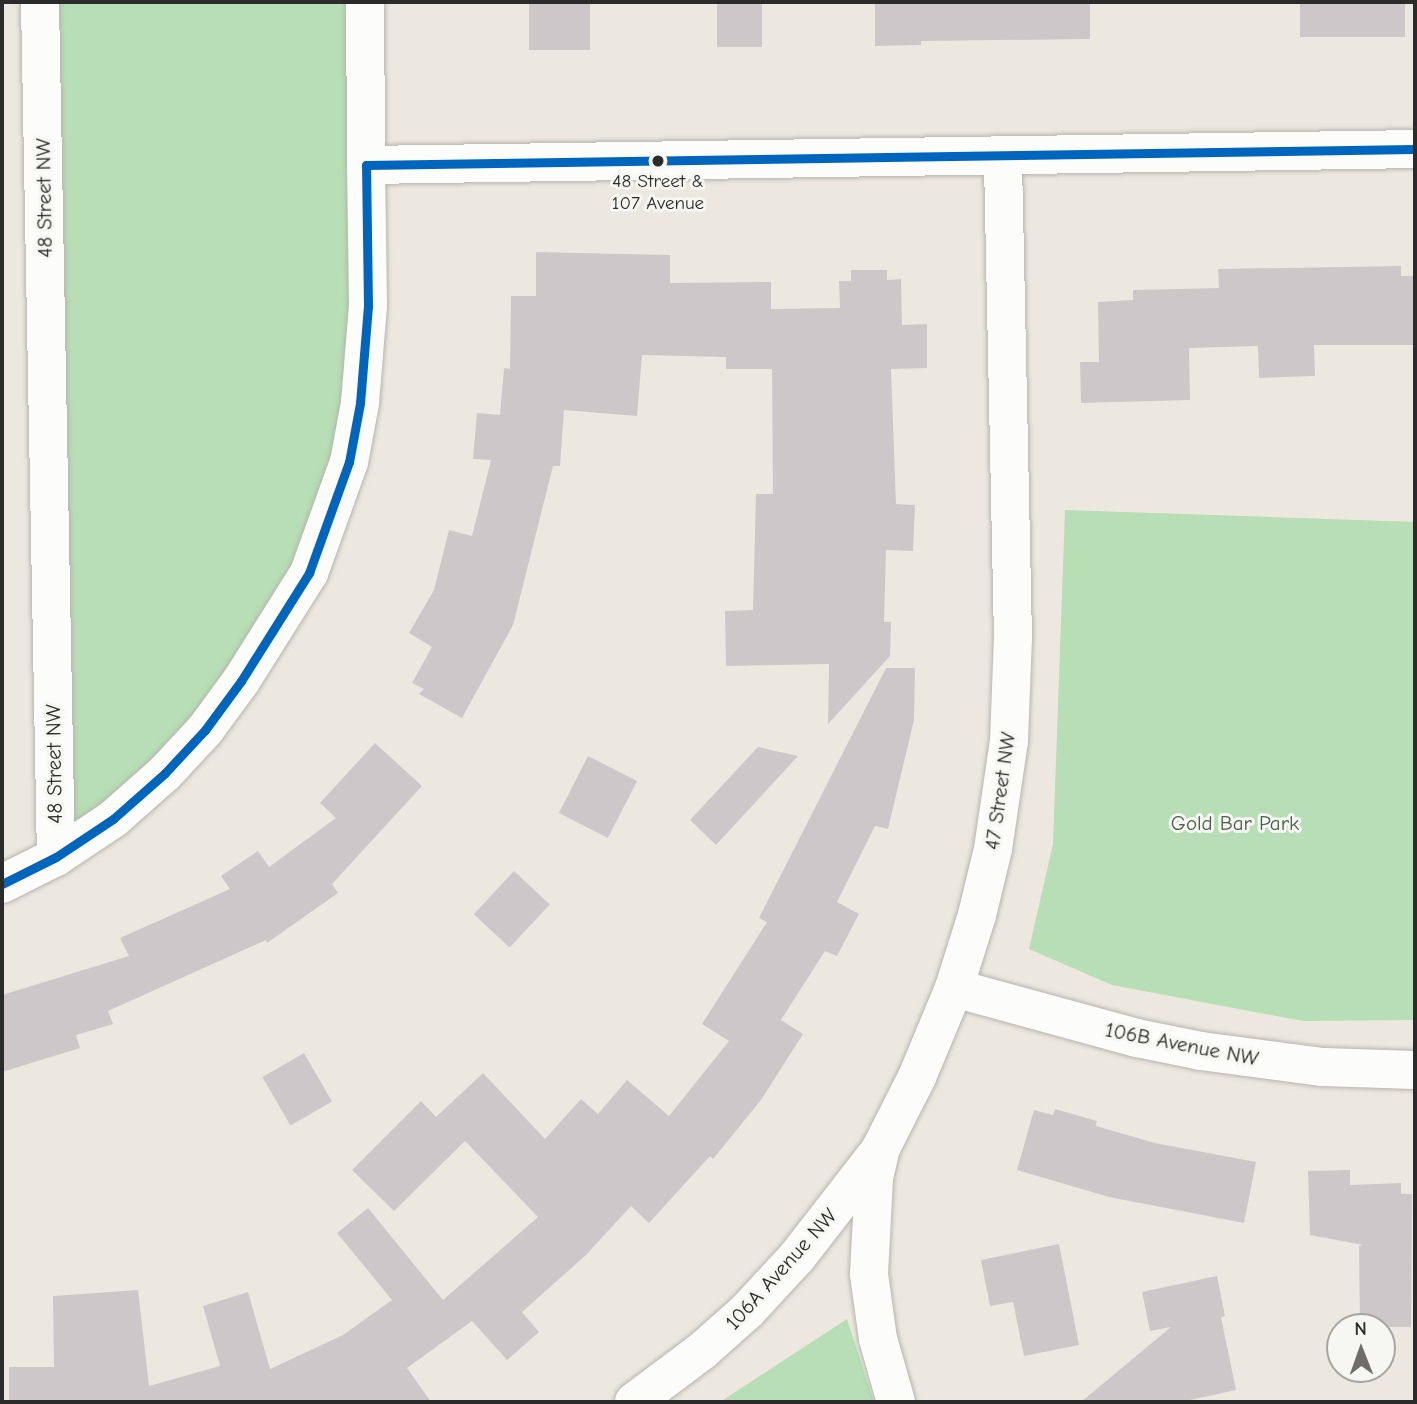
<!DOCTYPE html>
<style>
body{margin:0}
#map{position:relative;width:1417px;height:1404px;overflow:hidden;background:#ece8df;font-family:"Comic Neue",sans-serif}
div>[style]{position:absolute}
.green>*{inset:0;background:#b7deb4}
.building>*{inset:0;background:#cec7ca;transform-origin:0 0}
.roads{filter:drop-shadow(0 0 2px #b6b4ae) drop-shadow(0 0 2px #b6b4ae)}
.minor>*{height:38px;margin:-19px;padding:0 19px;transform-origin:19px;border-radius:19px;background:#fcfcfa}
.tertiary>*{height:38px;margin:-19px;padding:0 19px;transform-origin:19px;border-radius:19px;background:#fcfcfa}
.bus-1>*{height:9px;margin:-4.5px;padding:0 4.5px;transform-origin:4.5px;border-radius:4.5px;background:#0065bd}
.dots>*{width:19px;height:19px;translate:-50% -50%;box-sizing:border-box;border:4px solid #f6f6f2;border-radius:50%}
span{translate:-50% -50%;white-space:nowrap;text-align:center;line-height:1.15;-webkit-text-stroke:6px #f6f6f2;paint-order:stroke}
.bus-label{font-size:19px;color:#2b2b2b}
.street-label{font-size:21px;color:#2b2b2b}
.park-label{font-size:21px;color:#485e4a}
.frame{position:absolute;inset:0;border:4px solid #2b2b2b;pointer-events:none}
.north{position:absolute;left:1326px;top:1313px;width:70px;height:70px;box-sizing:border-box;background:#f6f6f2;border:2px solid #a5a5a2;border-radius:50%;rotate:359deg;font-size:19px;font-weight:700;line-height:28px;text-align:center;color:#2b2b2b}
.north::after{content:'';display:block;margin:auto;width:24px;height:32px;background:#6f6d6a;clip-path:polygon(50% 0,100% 100%,50% 72%,0 100%)}
</style>
<div id="map">
<div class="green">
<div style="clip-path:polygon(40px 2px,365px 2px,349px 462px,241px 681px,56px 857px)"></div>
<div style="clip-path:polygon(1065px 510px,1415px 522px,1415px 1020px,1303px 1021px,1112px 985px,1029px 949px,1053px 844px)"></div>
<div style="clip-path:polygon(847px 1319px,874px 1402px,720px 1402px)"></div>
</div>
<div class="building">
<div style="left:529px;top:2px;width:61px;height:48px"></div>
<div style="left:717px;top:2px;width:45px;height:45px"></div>
<div style="clip-path:polygon(875px 2px,1090px 2px,1090px 39px,921px 41px,921px 45px,875px 46px)"></div>
<div style="left:1300px;top:2px;width:105px;height:35px"></div>
<div style="clip-path:polygon(536px 252px,670px 255px,670px 283px,771px 282px,771px 309px,840px 308px,839px 281px,851px 281px,851px 270px,887px 270px,887px 280px,901px 279px,902px 325px,927px 324px,927px 368px,891px 369px,896px 504px,915px 505px,913px 551px,886px 550px,884px 622px,891px 622px,890px 656px,828px 724px,829px 664px,726px 666px,725px 611px,753px 610px,756px 494px,773px 494px,772px 369px,726px 369px,726px 357px,642px 355px,637px 416px,564px 410px,560px 466px,553px 466px,513px 625px,462px 718px,419px 694px,424px 689px,412px 683px,432px 647px,409px 633px,434px 590px,449px 530px,472px 536px,491px 460px,473px 459px,477px 413px,500px 415px,504px 368px,510px 369px,511px 296px,536px 296px)"></div>
<div style="clip-path:polygon(1401px 266px,1401px 276px,1415px 276px,1415px 345px,1314px 345px,1315px 376px,1259px 378px,1258px 346px,1189px 348px,1190px 400px,1081px 403px,1080px 362px,1099px 362px,1098px 302px,1133px 300px,1133px 290px,1219px 288px,1218px 269px)"></div>
<div style="clip-path:polygon(886px 668px,915px 668px,914px 720px,888px 829px,875px 826px,837px 902px,859px 914px,837px 956px,825px 951px,781px 1020px,803px 1034px,761px 1100px,713px 1159px,710px 1156px,649px 1223px,631px 1206px,586px 1255px,522px 1312px,539px 1332px,507px 1360px,472px 1321px,407px 1368px,431px 1402px,9px 1402px,9px 1367px,54px 1367px,53px 1296px,138px 1290px,149px 1386px,220px 1366px,203px 1306px,248px 1292px,270px 1369px,343px 1335px,392px 1300px,337px 1233px,368px 1208px,443px 1300px,538px 1217px,465px 1141px,394px 1211px,352px 1170px,421px 1101px,436px 1117px,483px 1073px,545px 1139px,581px 1099px,598px 1114px,627px 1080px,669px 1116px,729px 1041px,702px 1024px,767px 922px,759px 918px)"></div>
<div style="clip-path:polygon(375px 743px,422px 786px,332px 884px,338px 893px,267px 943px,266px 940px,108px 1011px,113px 1024px,76px 1035px,80px 1048px,2px 1072px,2px 995px,129px 956px,120px 938px,230px 889px,221px 876px,258px 851px,269px 867px,336px 818px,320px 803px)"></div>
<div style="clip-path:polygon(758px 747px,798px 756px,716px 845px,690px 820px)"></div>
<div style="left:588px;top:756px;width:55px;height:64px;rotate:27deg"></div>
<div style="left:514px;top:871px;width:49px;height:59px;rotate:43deg"></div>
<div style="left:304px;top:1053px;width:56px;height:48px;rotate:60deg"></div>
<div style="clip-path:polygon(1055px 1109px,1097px 1121px,1096px 1126px,1155px 1143px,1256px 1162px,1244px 1223px,1109px 1197px,1017px 1170px,1034px 1110px,1053px 1115px)"></div>
<div style="clip-path:polygon(1350px 1170px,1350px 1185px,1401px 1183px,1401px 1194px,1412px 1194px,1411px 1327px,1360px 1327px,1359px 1246px,1363px 1245px,1310px 1235px,1308px 1171px)"></div>
<div style="clip-path:polygon(1059px 1244px,1079px 1345px,1024px 1356px,1013px 1302px,990px 1306px,981px 1260px)"></div>
<div style="clip-path:polygon(1217px 1276px,1225px 1316px,1221px 1317px,1236px 1390px,1181px 1402px,1081px 1402px,1171px 1327px,1150px 1331px,1142px 1292px)"></div>
</div>
<div class="roads">
<div class="minor">
<div style="left:40px;top:2px;width:855px;rotate:88.93deg"></div>
<div style="left:365px;top:2px;width:163px;rotate:89.6deg"></div>
<div style="left:954px;top:988px;width:190px;rotate:15.3deg"></div>
<div style="left:1137px;top:1038px;width:65px;rotate:11.5deg"></div>
<div style="left:1201px;top:1051px;width:123px;rotate:7.5deg"></div>
<div style="left:1323px;top:1067px;width:92px;rotate:1.9deg"></div>
<div style="left:634px;top:1402px;width:85px;rotate:-36.9deg"></div>
<div style="left:702px;top:1351px;width:60px;rotate:-41.6deg"></div>
<div style="left:747px;top:1311px;width:74px;rotate:-47.2deg"></div>
<div style="left:797px;top:1257px;width:129px;rotate:-52.2deg"></div>
<div style="left:896px;top:1402px;width:66px;rotate:-105.9deg"></div>
<div style="left:878px;top:1339px;width:66px;rotate:-97.9deg"></div>
<div style="left:869px;top:1274px;width:96px;rotate:-87deg"></div>
<div style="left:874px;top:1178px;width:31px;rotate:-77deg"></div>
<div style="left:881px;top:1148px;width:80px;rotate:-63.1deg"></div>
<div style="left:917px;top:1077px;width:96px;rotate:-67.4deg"></div>
<div style="left:954px;top:988px;width:77px;rotate:-72.5deg"></div>
<div style="left:977px;top:915px;width:68px;rotate:-76.4deg"></div>
<div style="left:993px;top:849px;width:109px;rotate:-81.6deg"></div>
<div style="left:1009px;top:741px;width:102px;rotate:-87.8deg"></div>
<div style="left:1013px;top:639px;width:484px;rotate:-91.2deg"></div>
</div>
<div class="tertiary">
<div style="left:2px;top:884px;width:60px;rotate:-26.6deg"></div>
<div style="left:56px;top:857px;width:69px;rotate:-33.7deg"></div>
<div style="left:113px;top:819px;width:69px;rotate:-41.5deg"></div>
<div style="left:165px;top:773px;width:59px;rotate:-47.1deg"></div>
<div style="left:205px;top:730px;width:61px;rotate:-53.7deg"></div>
<div style="left:241px;top:681px;width:128px;rotate:-57.8deg"></div>
<div style="left:309px;top:573px;width:118px;rotate:-70.2deg"></div>
<div style="left:349px;top:462px;width:60px;rotate:-79.4deg"></div>
<div style="left:360px;top:403px;width:97px;rotate:-85.3deg"></div>
<div style="left:368px;top:306px;width:141px;rotate:-90.8deg"></div>
<div style="left:366px;top:165px;width:1049px;rotate:-0.87deg"></div>
</div>
</div>
<div class="bus-1">
<div style="left:366px;top:165px;width:1049px;rotate:-0.87deg"></div>
<div style="left:2px;top:884px;width:60px;rotate:-26.6deg"></div>
<div style="left:56px;top:857px;width:69px;rotate:-33.7deg"></div>
<div style="left:113px;top:819px;width:69px;rotate:-41.5deg"></div>
<div style="left:165px;top:773px;width:59px;rotate:-47.1deg"></div>
<div style="left:205px;top:730px;width:61px;rotate:-53.7deg"></div>
<div style="left:241px;top:681px;width:128px;rotate:-57.8deg"></div>
<div style="left:309px;top:573px;width:118px;rotate:-70.2deg"></div>
<div style="left:349px;top:462px;width:60px;rotate:-79.4deg"></div>
<div style="left:360px;top:403px;width:97px;rotate:-85.3deg"></div>
<div style="left:368px;top:306px;width:141px;rotate:-90.8deg"></div>
</div>
<div class="dots">
<div style="left:658px;top:161px;background:#2b2b2b"></div>
</div>
<div class="bus-label">
<span style="left:658px;top:193px">48 Street &amp;<br>107 Avenue</span>
</div>
<div class="street-label">
<span style="left:44px;top:198px;rotate:-91deg">48 Street NW</span>
<span style="left:54px;top:764px;rotate:-91deg">48 Street NW</span>
<span style="left:1000px;top:791px;rotate:-82deg">47 Street NW</span>
<span style="left:1182px;top:1044px;rotate:11deg">106B Avenue NW</span>
<span style="left:781px;top:1269px;rotate:-48deg">106A Avenue NW</span>
</div>
<div class="park-label">
<span style="left:1235px;top:823px">Gold Bar Park</span>
</div>
<div class="frame"></div>
<div class="north">N</div>
</div>
